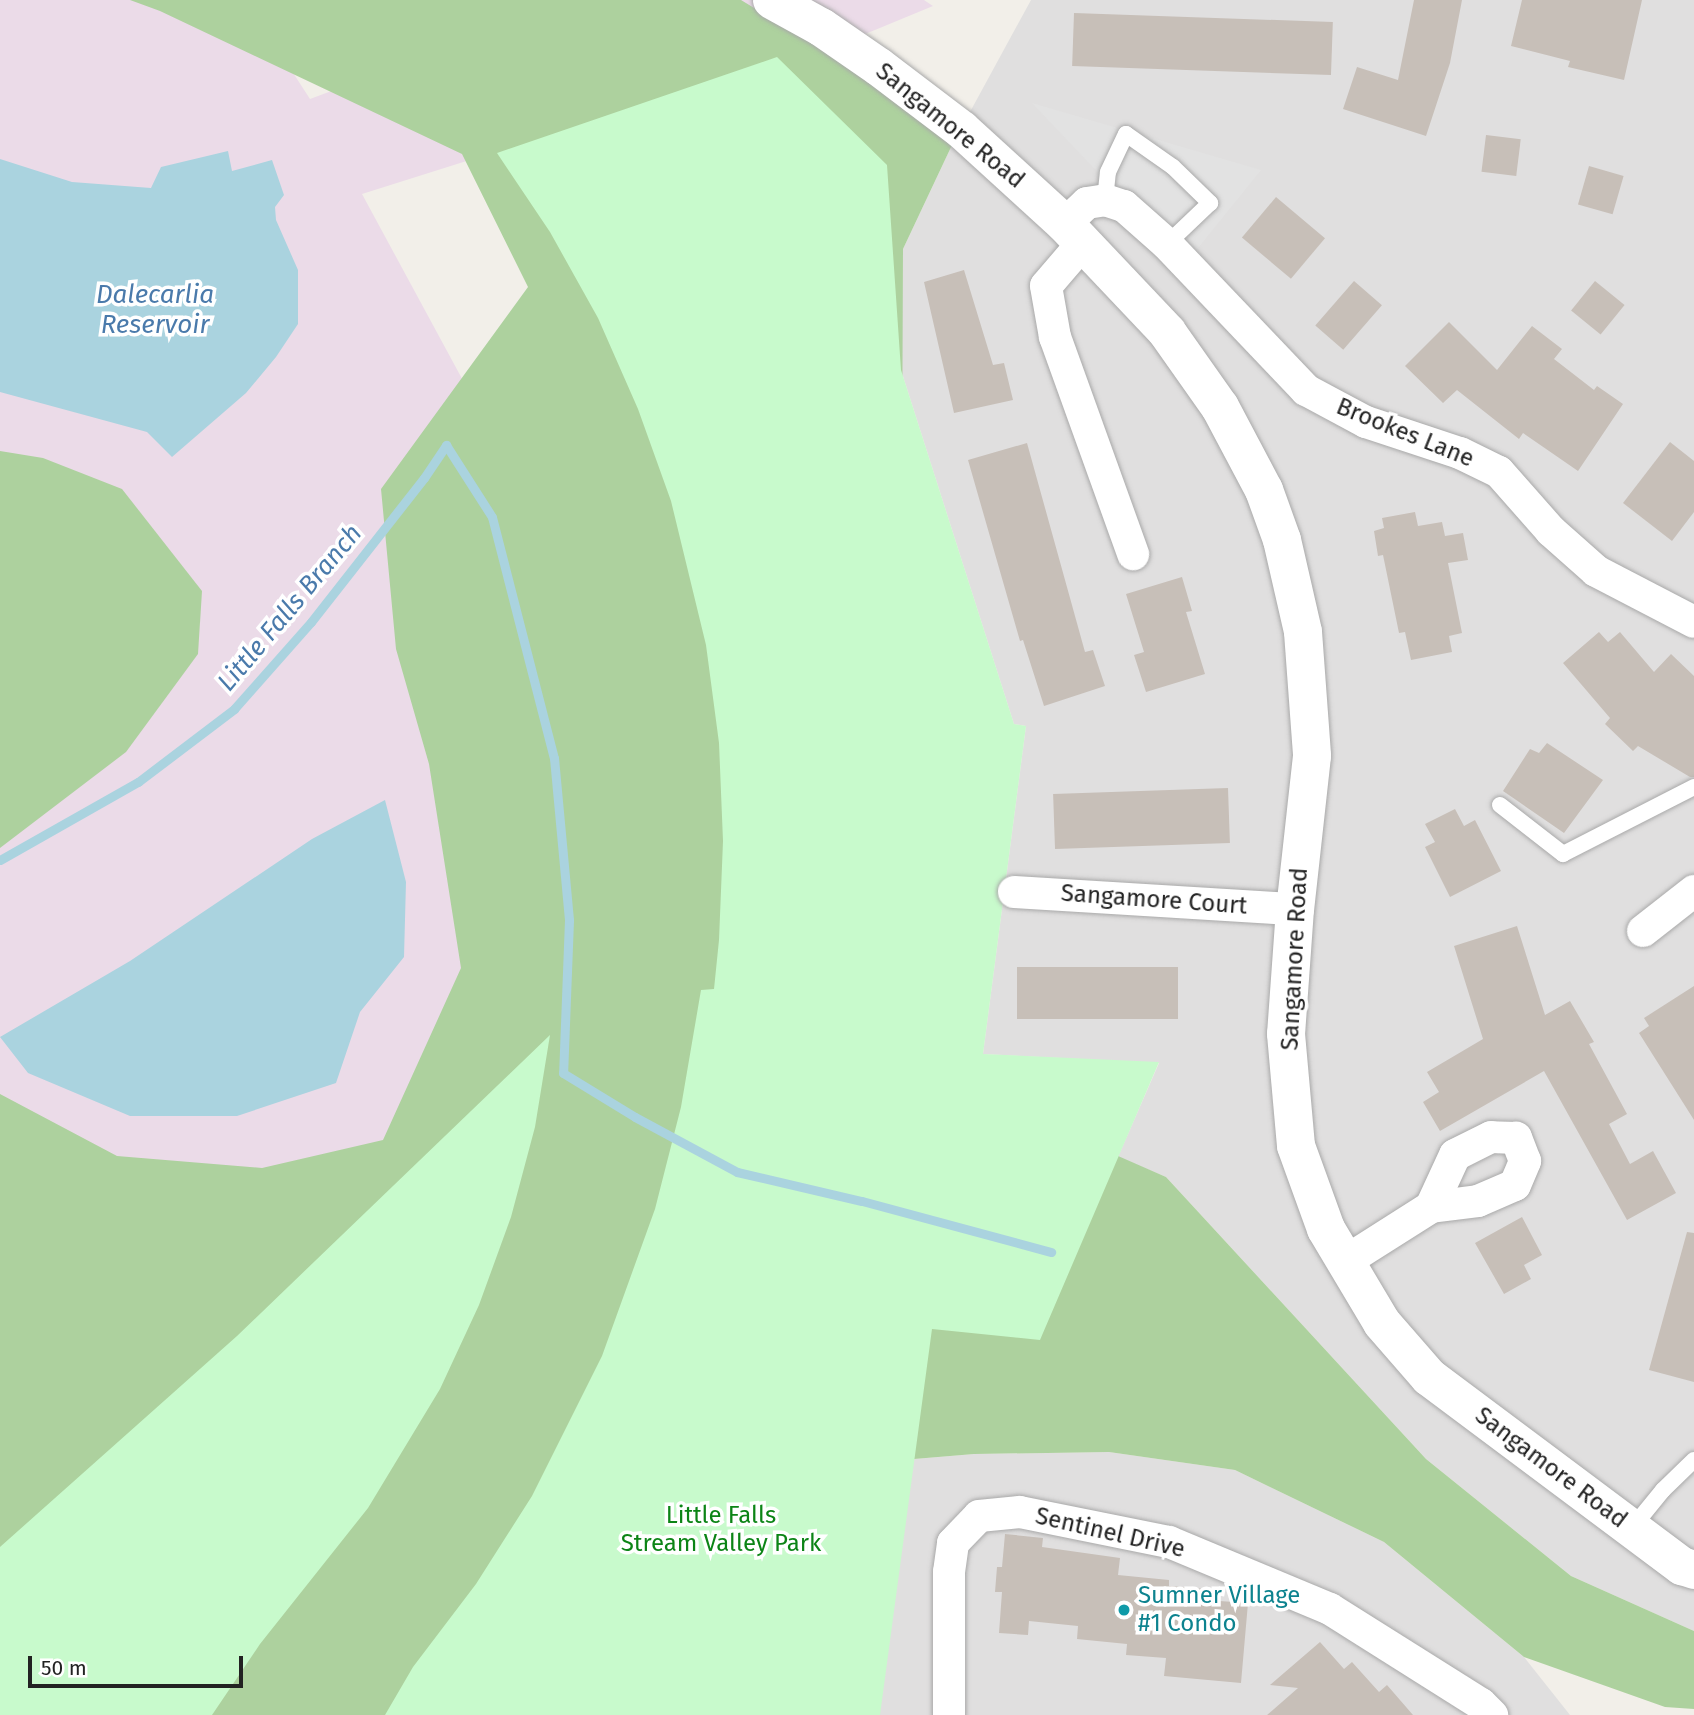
<!DOCTYPE html>
<style>
body{margin:0}
#map{position:relative;width:1694px;height:1715px;overflow:hidden;background:#f2efe9;font-family:"Fira Sans",sans-serif}
div>[style]{position:absolute}
.residential>*{inset:0;background:#e0dfdf}
.industrial>*{inset:0;background:#ebdbe8}
.forest>*{inset:0;background:#add19e}
.park>*{inset:0;background:#c8facc}
.parking>*{inset:0;background:#e2e2e2}
.water>*{inset:0;background:#aad3df}
.stream>*{height:9px;margin:-4.5px;padding:0 4.5px;transform-origin:4.5px;border-radius:4.5px;background:#aad3df}
.building>*{inset:0;background:#c7bfb8;transform-origin:0 0}
.roads{filter:drop-shadow(0 0 2px #a9a9a9) drop-shadow(0 0 2px #a9a9a9)}
.service>*{height:16px;margin:-8px;padding:0 8px;transform-origin:8px;border-radius:8px;background:#fff}
.minor>*{height:32px;margin:-16px;padding:0 16px;transform-origin:16px;border-radius:16px;background:#fff}
.tertiary>*{height:38px;margin:-19px;padding:0 19px;transform-origin:19px;border-radius:19px;background:#fff}
.dots>*{width:19px;height:19px;translate:-50% -50%;box-sizing:border-box;border:4px solid #fff;border-radius:50%}
span{translate:-50% -50%;white-space:nowrap;text-align:center;line-height:1.15;-webkit-text-stroke:7px #fff;paint-order:stroke}
.street-label{font-size:24px;color:#222}
.park-label{font-size:24px;color:#0c8416}
.culture-label{font-size:24px;color:#0d838f}
.left{translate:0 -50%;text-align:left}
.water-label{font-size:26px;color:#4a7aab;font-style:italic}
.scale{position:absolute;left:28px;top:1656px;width:215px;height:32px;box-sizing:border-box;border:4px solid #222;border-top:0;padding-left:9px;font-size:21px;line-height:24px;white-space:nowrap;color:#222;-webkit-text-stroke:5px #fff;paint-order:stroke}
</style>
<div id="map">
<div class="residential">
<div style="clip-path:polygon(1031px 0,1694px 0,1694px 1631px,1571px 1576px,1426px 1459px,1166px 1177px,1118px 1157px,1159px 1063px,983px 1054px,1026px 726px,1014px 724px,901px 370px,903px 249px,952px 145px)"></div>
<div style="clip-path:polygon(1109px 1452px,1235px 1470px,1384px 1542px,1524px 1657px,1570px 1715px,857px 1715px,854px 1464px,974px 1454px)"></div>
</div>
<div class="industrial">
<div style="clip-path:polygon(0 0,246px 0,310px 99px,385px 71px,364px 0,924px 0,933px 6px,858px 37px,362px 194px,499px 447px,566px 1034px,0 1547px)"></div>
</div>
<div class="forest">
<div style="clip-path:polygon(130px 0,741px 0,852px 67px,952px 145px,903px 249px,902px 486px,949px 1082px,1166px 1177px,1426px 1459px,1571px 1576px,1694px 1631px,1694px 1709px,1665px 1707px,1524px 1657px,1384px 1542px,1235px 1470px,1109px 1452px,974px 1454px,854px 1464px,857px 1715px,0 1715px,0 1094px,117px 1156px,262px 1168px,383px 1140px,461px 968px,429px 764px,396px 649px,381px 489px,528px 287px,462px 154px,160px 11px)"></div>
<div style="clip-path:polygon(0 451px,43px 458px,122px 489px,202px 591px,198px 654px,126px 752px,0 848px)"></div>
</div>
<div class="park">
<div style="clip-path:polygon(777px 57px,887px 165px,901px 370px,1014px 724px,1026px 726px,983px 1054px,1159px 1062px,1040px 1340px,932px 1329px,880px 1715px,385px 1715px,413px 1667px,476px 1584px,532px 1496px,602px 1356px,655px 1209px,681px 1107px,701px 990px,714px 989px,719px 940px,723px 841px,719px 743px,706px 645px,671px 501px,638px 409px,598px 318px,550px 232px,497px 153px)"></div>
<div style="clip-path:polygon(550px 1035px,535px 1127px,511px 1217px,479px 1305px,440px 1389px,368px 1508px,260px 1644px,212px 1715px,0 1715px,0 1547px,237px 1336px)"></div>
</div>
<div class="parking">
<div style="clip-path:polygon(1032px 103px,1261px 170px,1185px 264px)"></div>
</div>
<div class="water">
<div style="clip-path:polygon(228px 151px,232px 171px,272px 160px,284px 195px,275px 207px,276px 220px,298px 270px,298px 324px,276px 357px,246px 393px,172px 457px,147px 432px,0 392px,0 159px,72px 182px,151px 188px,161px 167px)"></div>
<div style="clip-path:polygon(385px 800px,406px 882px,404px 957px,360px 1012px,336px 1083px,237px 1116px,130px 1116px,28px 1073px,0 1037px,130px 961px,312px 839px)"></div>
</div>
<div class="stream">
<div style="left:0;top:860px;width:159px;rotate:-29.5deg"></div>
<div style="left:138px;top:782px;width:121px;rotate:-37.2deg"></div>
<div style="left:234px;top:709px;width:116px;rotate:-48.5deg"></div>
<div style="left:311px;top:622px;width:183px;rotate:-51.9deg"></div>
<div style="left:424px;top:478px;width:40px;rotate:-56deg"></div>
<div style="left:446px;top:445px;width:85px;rotate:57.4deg"></div>
<div style="left:492px;top:517px;width:249px;rotate:75.6deg"></div>
<div style="left:554px;top:758px;width:163px;rotate:84.7deg"></div>
<div style="left:569px;top:920px;width:153px;rotate:92.2deg"></div>
<div style="left:563px;top:1073px;width:84px;rotate:31.4deg"></div>
<div style="left:635px;top:1117px;width:116px;rotate:28.3deg"></div>
<div style="left:737px;top:1172px;width:128px;rotate:13.1deg"></div>
<div style="left:862px;top:1201px;width:196px;rotate:15.1deg"></div>
</div>
<div class="building">
<div style="clip-path:polygon(1414px 0,1462px 0,1450px 63px,1426px 136px,1343px 109px,1357px 67px,1398px 80px)"></div>
<div style="clip-path:polygon(1522px 0,1642px 0,1624px 80px,1568px 67px,1570px 61px,1511px 46px)"></div>
<div style="left:1074px;top:13px;width:259px;height:53px;rotate:2deg"></div>
<div style="left:1486px;top:135px;width:35px;height:37px;rotate:7deg"></div>
<div style="left:1589px;top:166px;width:36px;height:40px;rotate:16deg"></div>
<div style="left:1276px;top:197px;width:64px;height:53px;rotate:40deg"></div>
<div style="clip-path:polygon(964px 270px,993px 365px,1004px 363px,1013px 400px,954px 413px,924px 282px)"></div>
<div style="left:1354px;top:281px;width:37px;height:59px;rotate:41deg"></div>
<div style="left:1595px;top:281px;width:38px;height:38px;rotate:39deg"></div>
<div style="clip-path:polygon(1449px 322px,1497px 370px,1532px 326px,1562px 349px,1554px 359px,1594px 390px,1597px 386px,1623px 404px,1578px 471px,1523px 433px,1519px 439px,1457px 390px,1443px 403px,1405px 366px)"></div>
<div style="clip-path:polygon(1670px 442px,1694px 461px,1694px 512px,1672px 541px,1623px 503px)"></div>
<div style="clip-path:polygon(1027px 443px,1085px 652px,1093px 650px,1105px 686px,1044px 706px,1023px 640px,1020px 641px,968px 460px)"></div>
<div style="clip-path:polygon(1415px 512px,1418px 526px,1442px 522px,1445px 536px,1463px 533px,1468px 560px,1448px 563px,1462px 633px,1449px 636px,1452px 652px,1411px 660px,1405px 632px,1399px 633px,1383px 555px,1378px 556px,1374px 531px,1384px 528px,1382px 518px)"></div>
<div style="clip-path:polygon(1182px 577px,1192px 611px,1186px 612px,1205px 674px,1146px 692px,1134px 655px,1144px 652px,1126px 594px)"></div>
<div style="clip-path:polygon(1599px 632px,1608px 642px,1620px 632px,1654px 672px,1671px 654px,1694px 676px,1694px 777px,1690px 777px,1638px 746px,1633px 751px,1605px 724px,1610px 718px,1563px 663px)"></div>
<div style="clip-path:polygon(1547px 743px,1603px 780px,1564px 833px,1503px 791px,1530px 749px,1539px 753px)"></div>
<div style="left:1228px;top:788px;width:55px;height:175px;rotate:88deg"></div>
<div style="clip-path:polygon(1455px 809px,1464px 826px,1475px 820px,1501px 871px,1450px 897px,1425px 847px,1435px 842px,1425px 824px)"></div>
<div style="clip-path:polygon(1517px 926px,1545px 1015px,1570px 1001px,1594px 1042px,1589px 1044px,1627px 1114px,1609px 1124px,1630px 1164px,1653px 1151px,1676px 1193px,1627px 1220px,1544px 1071px,1440px 1131px,1423px 1102px,1439px 1092px,1427px 1072px,1483px 1039px,1454px 946px)"></div>
<div style="left:1017px;top:967px;width:161px;height:52px"></div>
<div style="clip-path:polygon(1694px 986px,1694px 1120px,1639px 1033px,1649px 1026px,1644px 1018px)"></div>
<div style="clip-path:polygon(1522px 1217px,1542px 1255px,1524px 1265px,1531px 1279px,1504px 1294px,1475px 1243px)"></div>
<div style="clip-path:polygon(1687px 1232px,1694px 1233px,1694px 1382px,1649px 1370px)"></div>
<div style="clip-path:polygon(1005px 1534px,1043px 1538px,1042px 1547px,1120px 1558px,1118px 1575px,1169px 1580px,1169px 1586px,1206px 1589px,1205px 1600px,1248px 1603px,1241px 1683px,1164px 1676px,1166px 1658px,1126px 1655px,1127px 1644px,1077px 1639px,1078px 1626px,1029px 1621px,1028px 1635px,999px 1633px,1002px 1592px,995px 1592px,997px 1567px,1002px 1567px)"></div>
<div style="clip-path:polygon(1320px 1642px,1344px 1669px,1352px 1662px,1379px 1692px,1387px 1685px,1413px 1715px,1267px 1715px,1298px 1688px,1270px 1685px)"></div>
</div>
<div class="roads">
<div class="service">
<div style="left:1105px;top:200px;width:28px;rotate:-84deg"></div>
<div style="left:1108px;top:172px;width:42px;rotate:-64.7deg"></div>
<div style="left:1126px;top:134px;width:57px;rotate:35.1deg"></div>
<div style="left:1173px;top:167px;width:52px;rotate:44.2deg"></div>
<div style="left:1210px;top:203px;width:59px;rotate:136.4deg"></div>
<div style="left:1500px;top:805px;width:80px;rotate:37.9deg"></div>
<div style="left:1563px;top:854px;width:147px;rotate:-27.1deg"></div>
<div style="left:1632px;top:1528px;width:49px;rotate:-50.8deg"></div>
<div style="left:1663px;top:1490px;width:43px;rotate:-44.1deg"></div>
</div>
<div class="minor">
<div style="left:1065px;top:224px;width:30px;rotate:-44deg"></div>
<div style="left:1087px;top:203px;width:18px;rotate:-9deg"></div>
<div style="left:1105px;top:200px;width:20px;rotate:18deg"></div>
<div style="left:1124px;top:206px;width:57px;rotate:41.5deg"></div>
<div style="left:1167px;top:244px;width:202px;rotate:46.4deg"></div>
<div style="left:1306px;top:390px;width:68px;rotate:28.1deg"></div>
<div style="left:1366px;top:422px;width:99px;rotate:18.3deg"></div>
<div style="left:1460px;top:453px;width:43px;rotate:26deg"></div>
<div style="left:1499px;top:472px;width:79px;rotate:48.6deg"></div>
<div style="left:1551px;top:531px;width:60px;rotate:41.6deg"></div>
<div style="left:1596px;top:571px;width:110px;rotate:27.5deg"></div>
<div style="left:1082px;top:244px;width:55px;rotate:130.6deg"></div>
<div style="left:1046px;top:286px;width:52px;rotate:80deg"></div>
<div style="left:1055px;top:337px;width:231px;rotate:70.2deg"></div>
<div style="left:1014px;top:892px;width:282px;rotate:3.5deg"></div>
<div style="left:1643px;top:931px;width:65px;rotate:-38.1deg"></div>
<div style="left:1346px;top:1261px;width:101px;rotate:-32.4deg"></div>
<div style="left:1431px;top:1207px;width:47px;rotate:-7.3deg"></div>
<div style="left:1478px;top:1201px;width:40px;rotate:-23.4deg"></div>
<div style="left:1515px;top:1185px;width:26px;rotate:-67deg"></div>
<div style="left:1525px;top:1161px;width:25px;rotate:-111deg"></div>
<div style="left:1516px;top:1138px;width:25px;rotate:-178deg"></div>
<div style="left:1491px;top:1137px;width:40px;rotate:153.4deg"></div>
<div style="left:1455px;top:1155px;width:57px;rotate:114.8deg"></div>
<div style="left:949px;top:1715px;width:143px;rotate:-90deg"></div>
<div style="left:949px;top:1572px;width:29px;rotate:-82deg"></div>
<div style="left:953px;top:1543px;width:37px;rotate:-46deg"></div>
<div style="left:979px;top:1516px;width:41px;rotate:-5.6deg"></div>
<div style="left:1020px;top:1512px;width:152px;rotate:11.4deg"></div>
<div style="left:1169px;top:1542px;width:174px;rotate:22.6deg"></div>
<div style="left:1330px;top:1609px;width:178px;rotate:32.2deg"></div>
<div style="left:1481px;top:1704px;width:16px;rotate:45deg"></div>
</div>
<div class="tertiary">
<div style="left:772px;top:0;width:56px;rotate:28.9deg"></div>
<div style="left:821px;top:27px;width:70px;rotate:34.6deg"></div>
<div style="left:879px;top:67px;width:104px;rotate:37.2deg"></div>
<div style="left:962px;top:130px;width:139px;rotate:42.4deg"></div>
<div style="left:1065px;top:224px;width:149px;rotate:46.6deg"></div>
<div style="left:1167px;top:332px;width:92px;rotate:54.8deg"></div>
<div style="left:1220px;top:407px;width:94px;rotate:62.1deg"></div>
<div style="left:1264px;top:490px;width:53px;rotate:70.2deg"></div>
<div style="left:1282px;top:540px;width:94px;rotate:77.1deg"></div>
<div style="left:1303px;top:632px;width:124px;rotate:85.8deg"></div>
<div style="left:1312px;top:756px;width:154px;rotate:96.3deg"></div>
<div style="left:1295px;top:909px;width:125px;rotate:94.1deg"></div>
<div style="left:1286px;top:1034px;width:112px;rotate:84.9deg"></div>
<div style="left:1296px;top:1146px;width:88px;rotate:70.1deg"></div>
<div style="left:1326px;top:1229px;width:109px;rotate:59.2deg"></div>
<div style="left:1382px;top:1323px;width:72px;rotate:49deg"></div>
<div style="left:1429px;top:1377px;width:316px;rotate:36.8deg"></div>
<div style="left:1682px;top:1566px;width:13px;rotate:18deg"></div>
</div>
</div>
<div class="dots">
<div style="left:1124px;top:1610px;background:#0f9aa8"></div>
</div>
<div class="street-label">
<span style="left:950px;top:126px;rotate:39deg">Sangamore Road</span>
<span style="left:1405px;top:433px;rotate:22deg">Brookes Lane</span>
<span style="left:1154px;top:900px;rotate:4deg">Sangamore Court</span>
<span style="left:1295px;top:959px;rotate:-87deg">Sangamore Road</span>
<span style="left:1551px;top:1468px;rotate:37deg">Sangamore Road</span>
<span style="left:1110px;top:1533px;rotate:13deg">Sentinel Drive</span>
</div>
<div class="park-label">
<span style="left:721px;top:1530px">Little Falls<br>Stream Valley Park</span>
</div>
<div class="culture-label">
<span class="left" style="left:1138px;top:1610px">Sumner Village<br>#1 Condo</span>
</div>
<div class="water-label">
<span style="left:155px;top:310px">Dalecarlia<br>Reservoir</span>
<span style="left:290px;top:608px;rotate:-50deg">Little Falls Branch</span>
</div>
<div class="scale">50 m</div>
</div>
